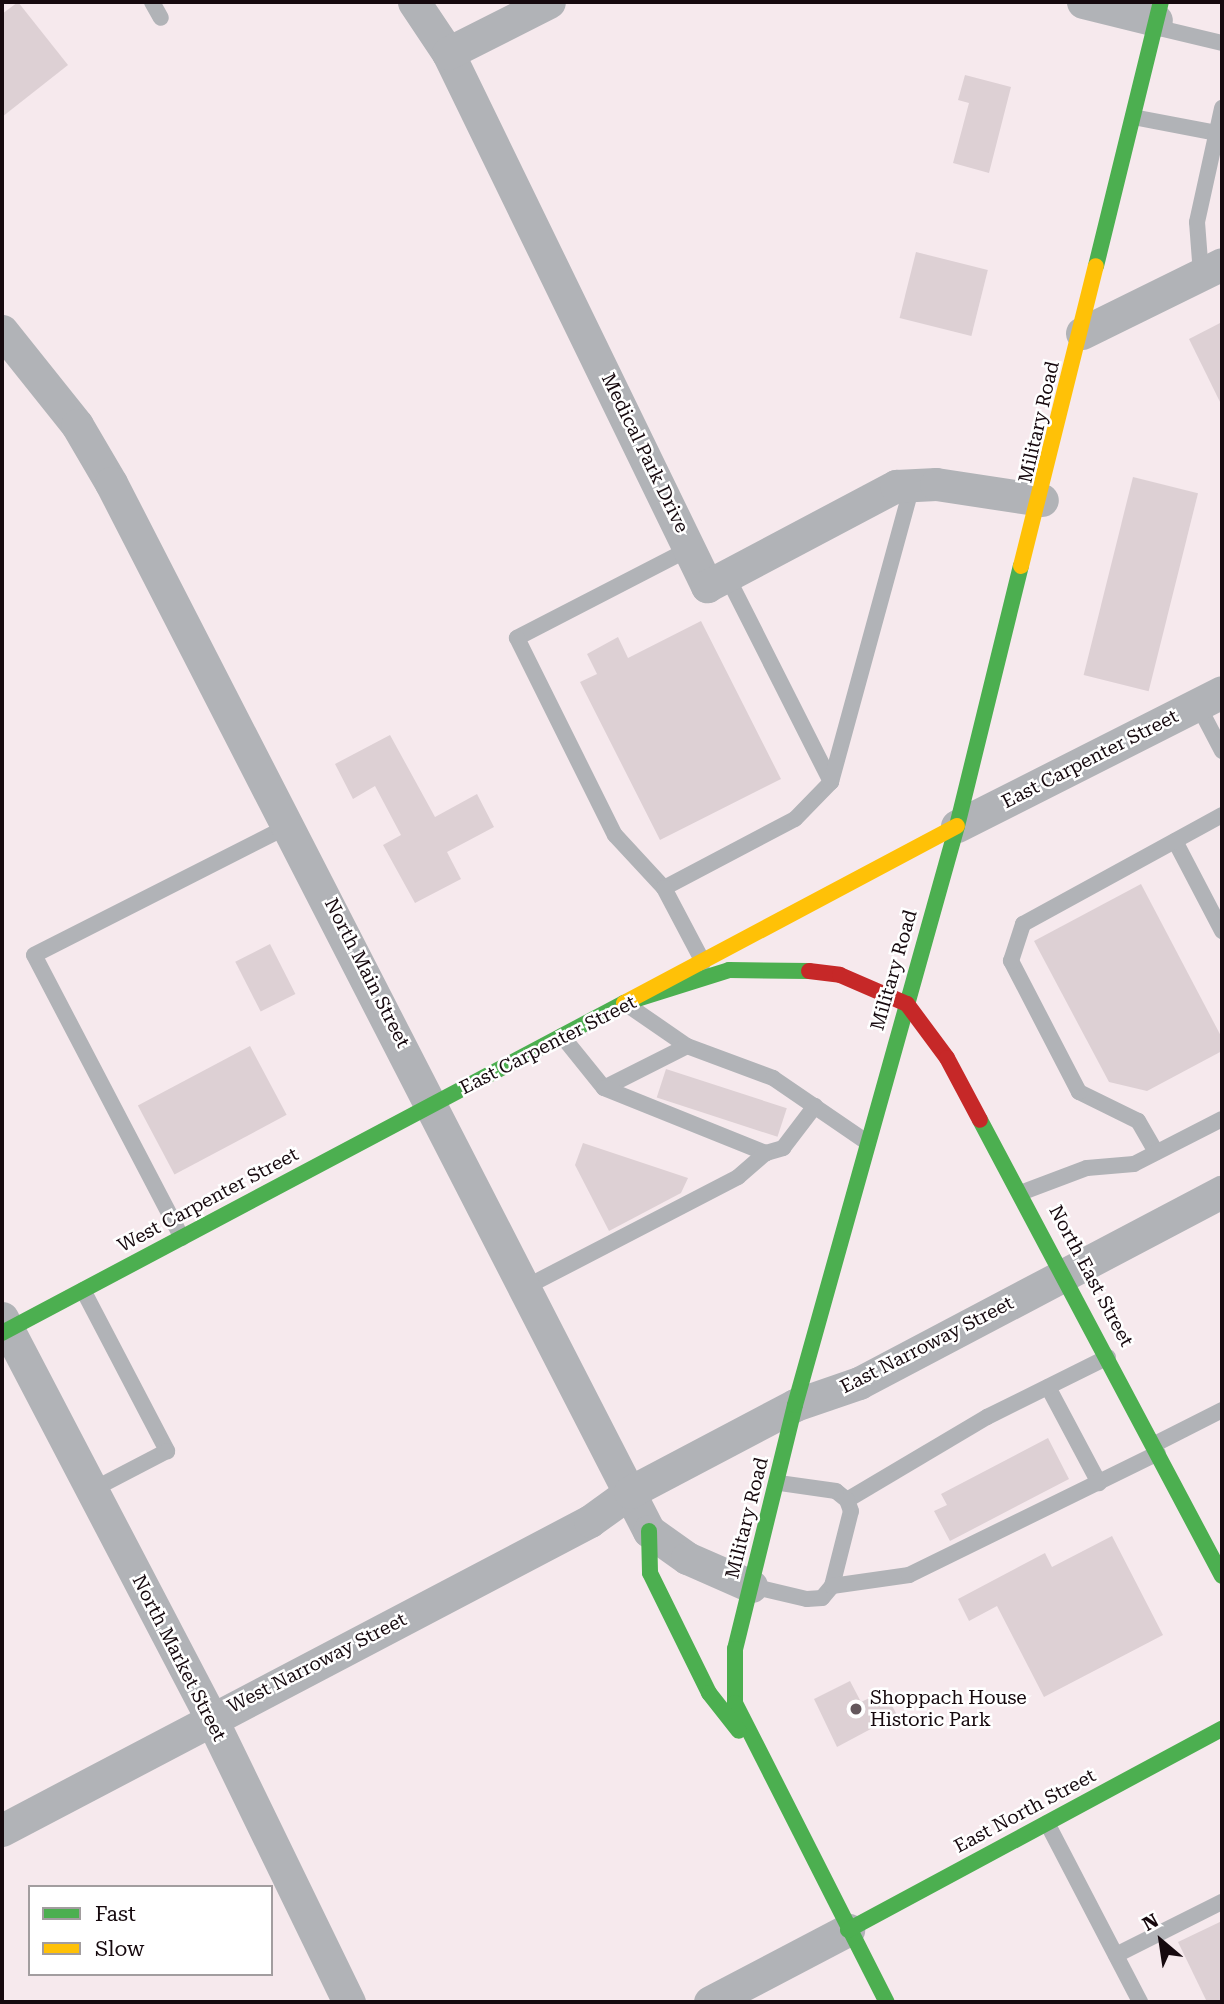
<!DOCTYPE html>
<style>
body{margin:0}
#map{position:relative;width:1224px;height:2004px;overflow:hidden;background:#f6e9ed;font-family:"Roboto Serif",serif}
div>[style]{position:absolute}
.building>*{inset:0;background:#ddd0d4;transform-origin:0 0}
.lane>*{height:16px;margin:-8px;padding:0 8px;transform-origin:8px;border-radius:8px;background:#b1b3b7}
.street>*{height:33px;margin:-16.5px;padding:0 16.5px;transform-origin:16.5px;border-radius:16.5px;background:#b1b3b7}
.fast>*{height:16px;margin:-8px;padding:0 8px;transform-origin:8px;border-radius:8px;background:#4caf50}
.slow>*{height:16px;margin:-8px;padding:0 8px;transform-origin:8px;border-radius:8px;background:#ffc107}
.jam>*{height:16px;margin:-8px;padding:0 8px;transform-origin:8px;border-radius:8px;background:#c62828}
.dots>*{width:19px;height:19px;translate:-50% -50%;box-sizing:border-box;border:4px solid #fff;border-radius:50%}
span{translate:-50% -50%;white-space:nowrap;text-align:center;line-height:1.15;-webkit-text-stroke:5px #fff;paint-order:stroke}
.street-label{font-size:19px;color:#16090e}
.poi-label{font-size:19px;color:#16090e}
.left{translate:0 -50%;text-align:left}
.frame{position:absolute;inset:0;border:4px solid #16090e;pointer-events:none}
.legend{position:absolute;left:28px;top:1885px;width:245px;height:91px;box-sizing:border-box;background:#fff;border:2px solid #a29d9f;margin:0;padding:9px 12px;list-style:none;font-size:21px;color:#16090e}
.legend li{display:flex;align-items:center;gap:14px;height:35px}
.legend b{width:35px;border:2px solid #a29d9f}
.north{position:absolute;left:1126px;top:1906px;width:70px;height:70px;-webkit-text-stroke:5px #fff;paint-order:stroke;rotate:331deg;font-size:19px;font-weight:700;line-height:28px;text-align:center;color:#16090e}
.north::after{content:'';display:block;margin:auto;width:24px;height:32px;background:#16090e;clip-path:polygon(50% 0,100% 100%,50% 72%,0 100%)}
</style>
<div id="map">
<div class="building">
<div style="clip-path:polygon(18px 2px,68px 65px,2px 117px,2px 14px)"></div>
<div style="clip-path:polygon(965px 75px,1011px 87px,989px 173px,953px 163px,969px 103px,958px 100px)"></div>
<div style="left:916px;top:252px;width:74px;height:68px;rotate:14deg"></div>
<div style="clip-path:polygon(1222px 322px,1222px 406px,1189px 339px)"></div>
<div style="left:1133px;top:477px;width:67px;height:204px;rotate:14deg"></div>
<div style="clip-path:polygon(701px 621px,781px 779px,660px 840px,580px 682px,597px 674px,587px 654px,618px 637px,628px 658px)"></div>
<div style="clip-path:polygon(390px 735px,435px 817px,477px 794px,494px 827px,447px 852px,461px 879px,415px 903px,383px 845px,401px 835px,375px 786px,353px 799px,335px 764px)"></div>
<div style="clip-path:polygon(1141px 884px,1222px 1038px,1222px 1051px,1147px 1091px,1109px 1082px,1034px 941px)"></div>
<div style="left:270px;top:944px;width:56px;height:39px;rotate:63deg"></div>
<div style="left:250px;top:1046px;width:78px;height:127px;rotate:62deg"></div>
<div style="left:666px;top:1069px;width:127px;height:30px;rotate:18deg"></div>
<div style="clip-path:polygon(583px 1143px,688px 1178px,681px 1193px,609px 1231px,575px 1165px)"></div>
<div style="clip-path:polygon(1048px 1438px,1069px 1479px,950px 1541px,934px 1511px,947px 1505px,941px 1494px)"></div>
<div style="clip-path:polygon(1112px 1536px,1163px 1635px,1044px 1697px,997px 1606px,969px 1621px,958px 1599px,1045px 1553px,1052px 1567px)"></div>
<div style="clip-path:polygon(850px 1681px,861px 1702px,884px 1691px,897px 1715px,837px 1747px,814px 1699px)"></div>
<div style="clip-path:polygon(1222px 1921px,1222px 2002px,1207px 2002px,1178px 1942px)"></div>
</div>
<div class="lane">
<div style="left:152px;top:2px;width:18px;rotate:61deg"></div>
<div style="left:1155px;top:27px;width:69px;rotate:13.4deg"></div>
<div style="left:1133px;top:117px;width:86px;rotate:10.8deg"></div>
<div style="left:1201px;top:274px;width:52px;rotate:-94.4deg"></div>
<div style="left:1197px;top:222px;width:117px;rotate:-77.6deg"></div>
<div style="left:691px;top:548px;width:196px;rotate:152.7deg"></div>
<div style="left:517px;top:638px;width:220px;rotate:63.6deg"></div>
<div style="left:615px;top:835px;width:72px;rotate:47.2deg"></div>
<div style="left:664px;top:888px;width:148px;rotate:-27.8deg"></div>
<div style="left:795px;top:819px;width:52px;rotate:-45.8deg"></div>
<div style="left:831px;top:782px;width:231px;rotate:-116.8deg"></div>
<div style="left:1198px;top:705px;width:52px;rotate:62.4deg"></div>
<div style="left:831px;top:782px;width:307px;rotate:-74.7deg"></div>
<div style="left:1175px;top:841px;width:102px;rotate:62.4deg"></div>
<div style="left:664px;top:888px;width:84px;rotate:62.2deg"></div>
<div style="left:629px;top:1006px;width:70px;rotate:34.6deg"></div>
<div style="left:687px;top:1046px;width:92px;rotate:20.4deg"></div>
<div style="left:773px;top:1078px;width:115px;rotate:34.4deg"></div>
<div style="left:562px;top:1036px;width:67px;rotate:51.1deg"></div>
<div style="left:604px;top:1088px;width:93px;rotate:-26.8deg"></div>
<div style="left:604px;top:1088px;width:175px;rotate:21.9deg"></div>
<div style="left:766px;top:1153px;width:18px;rotate:-16deg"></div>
<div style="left:783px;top:1148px;width:53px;rotate:-52.7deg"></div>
<div style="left:1156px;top:1152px;width:36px;rotate:-120deg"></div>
<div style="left:1138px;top:1121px;width:66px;rotate:-153.8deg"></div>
<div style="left:1079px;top:1092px;width:148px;rotate:-117.4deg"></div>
<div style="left:1011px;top:961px;width:39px;rotate:-72deg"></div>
<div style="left:1023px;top:924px;width:227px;rotate:-28.7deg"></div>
<div style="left:1023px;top:1192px;width:68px;rotate:-20.6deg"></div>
<div style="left:1087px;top:1168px;width:47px;rotate:-4.9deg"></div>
<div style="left:1134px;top:1164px;width:99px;rotate:-27.1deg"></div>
<div style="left:182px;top:1238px;width:319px;rotate:-117.6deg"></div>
<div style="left:34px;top:955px;width:287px;rotate:-26.9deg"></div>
<div style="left:526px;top:1287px;width:239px;rotate:-27.4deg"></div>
<div style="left:738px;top:1177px;width:37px;rotate:-41deg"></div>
<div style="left:83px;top:1290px;width:182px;rotate:62.4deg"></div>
<div style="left:167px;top:1451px;width:85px;rotate:152.5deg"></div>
<div style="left:1048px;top:1387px;width:109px;rotate:62deg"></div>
<div style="left:1155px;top:1444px;width:75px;rotate:-26.9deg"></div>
<div style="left:847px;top:1500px;width:163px;rotate:-30.7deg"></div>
<div style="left:987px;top:1417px;width:135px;rotate:-26.4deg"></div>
<div style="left:751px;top:1586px;width:57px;rotate:13.1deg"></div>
<div style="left:807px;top:1599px;width:15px;rotate:-4deg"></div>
<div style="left:822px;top:1598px;width:16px;rotate:-50deg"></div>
<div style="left:832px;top:1586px;width:77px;rotate:-75.8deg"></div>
<div style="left:851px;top:1511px;width:12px;rotate:-110deg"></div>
<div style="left:847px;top:1500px;width:14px;rotate:-141deg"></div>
<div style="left:836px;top:1491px;width:58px;rotate:-172deg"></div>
<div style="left:832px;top:1586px;width:78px;rotate:-8.1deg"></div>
<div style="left:909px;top:1575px;width:277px;rotate:-26.1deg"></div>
<div style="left:1047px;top:1823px;width:202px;rotate:62.5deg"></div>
<div style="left:1116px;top:1955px;width:119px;rotate:-26.6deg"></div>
</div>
<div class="street">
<div style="left:414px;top:2px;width:61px;rotate:56.3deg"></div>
<div style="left:448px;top:53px;width:593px;rotate:64.08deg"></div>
<div style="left:707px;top:586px;width:214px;rotate:-27.9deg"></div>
<div style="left:896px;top:486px;width:40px;rotate:-2.9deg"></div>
<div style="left:936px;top:484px;width:107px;rotate:8.6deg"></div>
<div style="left:1083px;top:2px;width:75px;rotate:13.9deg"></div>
<div style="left:448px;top:53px;width:113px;rotate:-26.8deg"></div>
<div style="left:2px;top:331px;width:120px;rotate:51.4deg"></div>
<div style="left:77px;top:425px;width:67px;rotate:59.6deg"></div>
<div style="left:111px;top:483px;width:1178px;rotate:62.83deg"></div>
<div style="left:649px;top:1531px;width:47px;rotate:35.4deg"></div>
<div style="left:687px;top:1558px;width:70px;rotate:23.6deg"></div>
<div style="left:1082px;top:333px;width:156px;rotate:-26.2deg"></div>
<div style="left:957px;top:826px;width:297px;rotate:-26.8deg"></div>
<div style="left:2px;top:1318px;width:451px;rotate:62.4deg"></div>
<div style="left:211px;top:1718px;width:316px;rotate:64.1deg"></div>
<div style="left:2px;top:1830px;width:664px;rotate:-27.72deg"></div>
<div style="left:590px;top:1521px;width:49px;rotate:-35.9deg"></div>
<div style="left:630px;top:1492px;width:187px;rotate:-27.8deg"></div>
<div style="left:795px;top:1405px;width:68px;rotate:-19deg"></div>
<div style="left:859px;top:1383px;width:410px;rotate:-27.8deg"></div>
<div style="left:710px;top:2002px;width:156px;rotate:-27.6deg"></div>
</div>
<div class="fast">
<div style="left:1096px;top:266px;width:272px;rotate:-76.2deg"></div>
<div style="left:980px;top:1120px;width:516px;rotate:62.05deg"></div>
<div style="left:2px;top:1333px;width:704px;rotate:-27.95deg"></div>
<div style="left:624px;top:1003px;width:110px;rotate:-17.4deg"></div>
<div style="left:729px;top:970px;width:80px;rotate:0.7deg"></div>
<div style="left:795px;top:1405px;width:251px;rotate:103.8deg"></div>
<div style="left:735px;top:1649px;width:54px;rotate:90deg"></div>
<div style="left:735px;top:1703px;width:335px;rotate:63.1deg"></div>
<div style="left:795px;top:1405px;width:601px;rotate:-74.37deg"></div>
<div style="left:957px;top:826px;width:268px;rotate:-76.2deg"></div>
<div style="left:649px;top:1531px;width:42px;rotate:88.6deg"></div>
<div style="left:650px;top:1573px;width:134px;rotate:63.8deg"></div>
<div style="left:709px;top:1693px;width:48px;rotate:51.7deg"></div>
<div style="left:848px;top:1930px;width:425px;rotate:-28.3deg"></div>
</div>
<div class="slow">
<div style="left:1021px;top:566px;width:309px;rotate:-76deg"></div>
<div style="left:624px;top:1003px;width:377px;rotate:-28deg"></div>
</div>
<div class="jam">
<div style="left:809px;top:971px;width:31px;rotate:7deg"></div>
<div style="left:840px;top:975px;width:73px;rotate:23.4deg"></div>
<div style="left:907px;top:1004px;width:67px;rotate:53.5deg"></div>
<div style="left:947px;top:1058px;width:70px;rotate:62deg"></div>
</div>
<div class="dots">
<div style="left:856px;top:1709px;background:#64575c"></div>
</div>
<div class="street-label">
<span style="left:1039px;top:422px;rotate:-77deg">Military Road</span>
<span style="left:645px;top:453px;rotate:64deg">Medical Park Drive</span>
<span style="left:1090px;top:759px;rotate:-27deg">East Carpenter Street</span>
<span style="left:894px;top:970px;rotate:-74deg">Military Road</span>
<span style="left:367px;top:973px;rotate:63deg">North Main Street</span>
<span style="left:548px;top:1045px;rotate:-27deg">East Carpenter Street</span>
<span style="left:208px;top:1200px;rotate:-28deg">West Carpenter Street</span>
<span style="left:1091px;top:1276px;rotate:62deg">North East Street</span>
<span style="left:927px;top:1345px;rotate:-27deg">East Narroway Street</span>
<span style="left:747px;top:1518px;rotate:-76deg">Military Road</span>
<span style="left:179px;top:1658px;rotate:63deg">North Market Street</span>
<span style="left:317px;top:1663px;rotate:-27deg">West Narroway Street</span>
<span style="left:1025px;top:1811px;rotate:-28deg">East North Street</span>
</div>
<div class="poi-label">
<span class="left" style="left:870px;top:1709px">Shoppach House<br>Historic Park</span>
</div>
<div class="frame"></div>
<ul class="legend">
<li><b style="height:9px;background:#4caf50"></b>Fast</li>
<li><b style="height:9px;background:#ffc107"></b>Slow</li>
</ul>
<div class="north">N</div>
</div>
